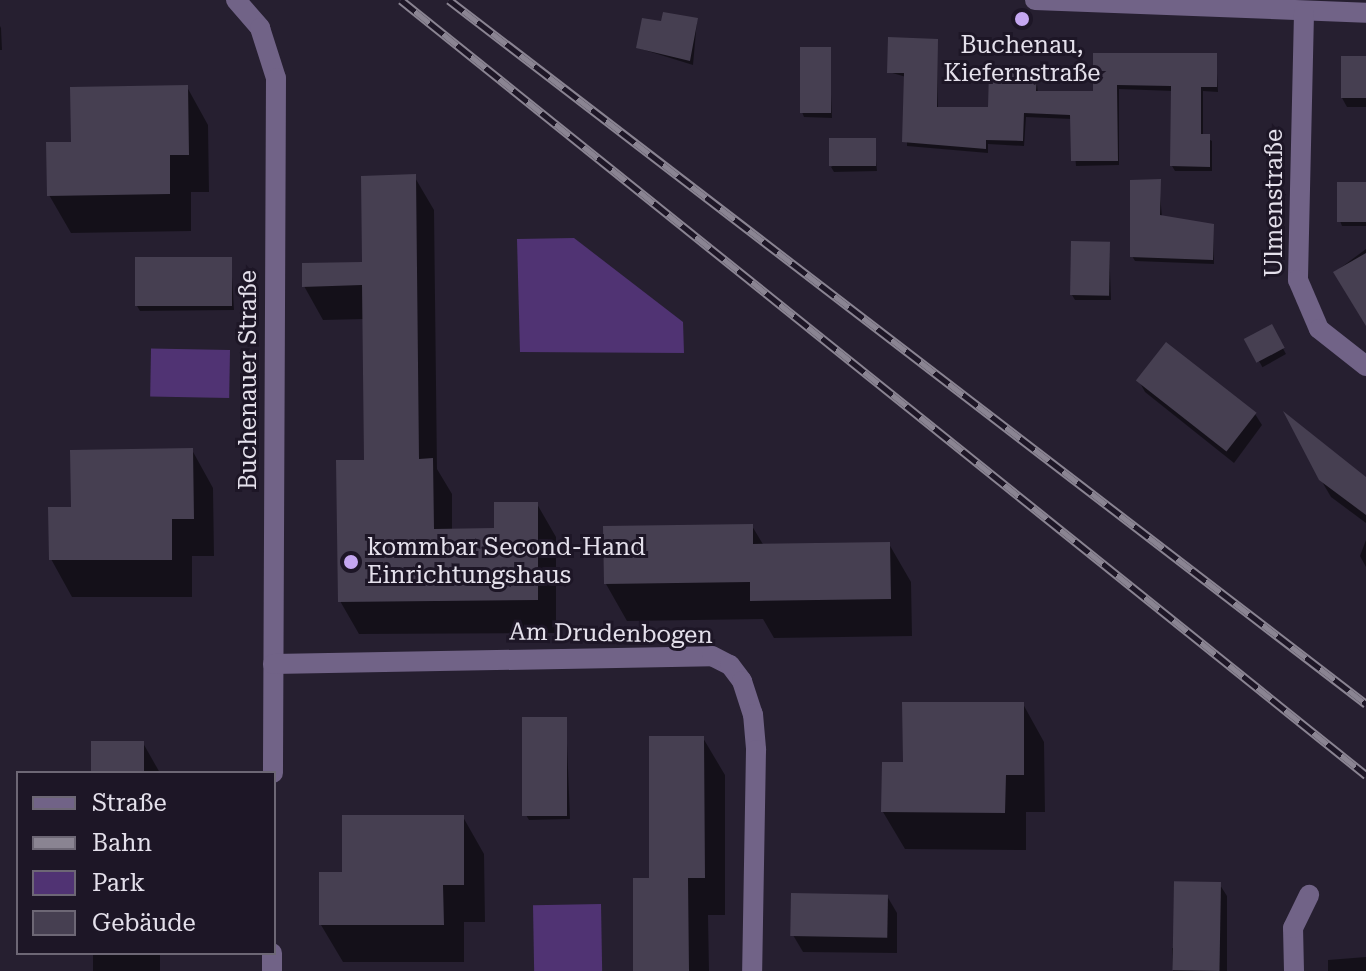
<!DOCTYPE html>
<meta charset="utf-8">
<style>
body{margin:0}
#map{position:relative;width:1366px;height:971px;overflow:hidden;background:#261f30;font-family:"Roboto Serif",serif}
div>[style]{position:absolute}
.green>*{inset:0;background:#503373;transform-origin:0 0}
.shadow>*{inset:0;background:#0007;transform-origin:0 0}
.building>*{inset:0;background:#463f51;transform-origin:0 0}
.minor>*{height:20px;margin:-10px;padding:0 10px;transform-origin:10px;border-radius:10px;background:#716387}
.rail>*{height:9px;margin-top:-4.5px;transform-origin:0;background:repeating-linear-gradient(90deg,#1d1626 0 18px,#8a8492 0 36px);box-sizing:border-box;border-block:2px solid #8a8492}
.dots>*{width:22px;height:22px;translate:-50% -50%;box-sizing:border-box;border:4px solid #1d1626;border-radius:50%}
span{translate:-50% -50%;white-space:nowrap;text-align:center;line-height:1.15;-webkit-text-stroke:6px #1d1626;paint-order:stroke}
.poi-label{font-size:24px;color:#e4e0eb}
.left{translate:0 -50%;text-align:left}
.street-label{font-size:24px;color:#e4e0eb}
.legend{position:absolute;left:16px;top:771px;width:260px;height:184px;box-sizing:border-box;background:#1d1626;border:2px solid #6d6775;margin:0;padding:10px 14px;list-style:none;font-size:24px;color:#e4e0eb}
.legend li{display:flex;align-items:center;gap:16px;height:40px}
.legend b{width:40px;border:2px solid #6d6775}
</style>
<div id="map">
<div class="green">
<div style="clip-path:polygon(574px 238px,683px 322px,684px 353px,520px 352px,517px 239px)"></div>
<div style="left:230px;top:350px;width:48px;height:79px;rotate:91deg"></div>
<div style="left:601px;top:904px;width:67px;height:68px;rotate:89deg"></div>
</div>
<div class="shadow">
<div style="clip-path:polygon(697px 20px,693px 65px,638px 48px,663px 23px)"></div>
<div style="clip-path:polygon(0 26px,1px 28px,2px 50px,0 50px)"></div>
<div style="clip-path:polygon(937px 41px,938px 109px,989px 109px,1036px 76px,1038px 93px,1095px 93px,1095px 55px,1216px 55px,1218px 92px,1203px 91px,1203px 136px,1212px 141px,1212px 171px,1175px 171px,1172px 166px,1173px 91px,1119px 89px,1119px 165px,1076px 166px,1072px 119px,1026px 117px,1024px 146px,988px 144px,988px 153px,907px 146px,906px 77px,889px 72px)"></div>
<div style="clip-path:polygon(829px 49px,832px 118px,804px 117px,802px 112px)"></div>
<div style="clip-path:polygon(1366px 58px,1366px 107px,1347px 107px,1342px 98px)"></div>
<div style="clip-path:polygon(187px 87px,208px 125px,209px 192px,191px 192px,191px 231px,71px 233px,49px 195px,73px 144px)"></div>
<div style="clip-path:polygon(874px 140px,877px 171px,834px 172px,831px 167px)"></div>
<div style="clip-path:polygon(414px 176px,434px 210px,437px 469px,452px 494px,452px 531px,496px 530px,537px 504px,556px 537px,556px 633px,359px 634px,340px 601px,366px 462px,364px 319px,323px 320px,304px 286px,364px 264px)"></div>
<div style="clip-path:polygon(1159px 181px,1162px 218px,1213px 226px,1214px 264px,1135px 261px,1132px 256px)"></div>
<div style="clip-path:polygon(1366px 184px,1366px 226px,1342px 226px,1340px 221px)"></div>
<div style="clip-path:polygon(1109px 244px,1111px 300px,1075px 300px,1072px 295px)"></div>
<div style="clip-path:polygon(1366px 249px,1366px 305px,1335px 272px)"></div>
<div style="clip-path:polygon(231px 260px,234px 310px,140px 311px,137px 306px)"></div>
<div style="left:1271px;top:327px;width:31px;height:27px;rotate:61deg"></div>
<div style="clip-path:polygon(1139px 381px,1255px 414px,1262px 425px,1234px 463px,1145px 392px)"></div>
<div style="clip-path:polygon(192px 450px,213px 488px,214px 556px,192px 556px,192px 597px,72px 597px,51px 559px,73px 509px)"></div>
<div style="clip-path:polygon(1321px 480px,1366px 480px,1366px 523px,1331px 497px)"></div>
<div style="clip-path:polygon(752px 526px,764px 546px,889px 544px,911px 582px,912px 636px,774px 638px,763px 619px,627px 621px,606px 584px)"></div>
<div style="clip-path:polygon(1366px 540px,1366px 567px,1360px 556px)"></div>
<div style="clip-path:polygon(1023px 704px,1044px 742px,1045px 812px,1026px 812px,1026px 850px,905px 849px,883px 812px,905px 764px)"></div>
<div style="clip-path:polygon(566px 719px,570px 819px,529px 820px,526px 815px)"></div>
<div style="clip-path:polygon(703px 738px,725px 775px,725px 915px,708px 915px,709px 971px,635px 971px,651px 880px)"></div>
<div style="clip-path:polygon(143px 743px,160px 773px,93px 773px)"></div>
<div style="clip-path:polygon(463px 817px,484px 854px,485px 922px,464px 922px,464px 962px,343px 962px,321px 925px,344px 874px)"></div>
<div style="clip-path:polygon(1220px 885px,1227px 896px,1227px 971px,1173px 971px,1172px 948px,1178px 948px)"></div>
<div style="clip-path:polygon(887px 896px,897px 913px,897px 953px,803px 952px,793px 935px)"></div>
<div style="left:93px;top:953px;width:67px;height:18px"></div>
<div style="clip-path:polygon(1366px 957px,1366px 971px,1328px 971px,1328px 960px)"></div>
</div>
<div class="building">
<div style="clip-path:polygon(663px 12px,698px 18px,690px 61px,636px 48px,642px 18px,661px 21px)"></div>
<div style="clip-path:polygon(888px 37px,938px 39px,937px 107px,988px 107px,989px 72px,1037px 74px,1036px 91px,1093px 91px,1093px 53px,1217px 53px,1217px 87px,1201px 87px,1201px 134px,1210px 134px,1210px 167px,1170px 166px,1171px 86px,1117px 85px,1118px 161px,1071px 161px,1070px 115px,1024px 113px,1023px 141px,986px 140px,986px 149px,902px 142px,904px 73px,887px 73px)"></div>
<div style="left:800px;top:47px;width:31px;height:66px"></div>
<div style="left:1341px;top:56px;width:25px;height:42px"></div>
<div style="clip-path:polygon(188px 85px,189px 155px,170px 155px,170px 194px,47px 196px,46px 142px,71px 142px,70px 87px)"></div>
<div style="left:876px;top:138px;width:28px;height:47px;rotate:90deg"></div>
<div style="clip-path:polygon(416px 174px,419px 459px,433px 458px,434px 529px,494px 528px,494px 502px,538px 502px,538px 600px,338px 602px,336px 460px,364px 460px,362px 285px,302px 287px,302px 263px,362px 262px,361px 176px)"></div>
<div style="clip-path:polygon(1161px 179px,1160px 215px,1214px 224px,1213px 260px,1130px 257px,1130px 180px)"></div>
<div style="left:1337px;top:182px;width:29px;height:40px"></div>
<div style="left:1071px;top:241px;width:39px;height:54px;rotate:1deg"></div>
<div style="clip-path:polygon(1366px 253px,1366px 326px,1333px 272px)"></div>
<div style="left:232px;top:257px;width:49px;height:97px;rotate:90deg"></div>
<div style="left:1272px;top:324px;width:27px;height:32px;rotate:62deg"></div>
<div style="left:1166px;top:342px;width:115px;height:49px;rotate:38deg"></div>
<div style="clip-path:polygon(1283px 411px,1366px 477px,1366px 515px,1319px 480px)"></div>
<div style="clip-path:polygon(193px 448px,194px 519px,172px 519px,172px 560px,49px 560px,48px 507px,71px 507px,70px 450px)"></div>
<div style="clip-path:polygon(753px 524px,753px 544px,890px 542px,891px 599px,750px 601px,750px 582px,604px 584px,603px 526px)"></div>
<div style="clip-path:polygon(902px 702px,1024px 702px,1024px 775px,1006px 775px,1005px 813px,881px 812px,882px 762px,903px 762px)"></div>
<div style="left:522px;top:717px;width:45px;height:99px"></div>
<div style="clip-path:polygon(649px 736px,704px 736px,705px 878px,688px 878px,689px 971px,633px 971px,633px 878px,649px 878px)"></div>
<div style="left:91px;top:741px;width:53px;height:32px"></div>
<div style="clip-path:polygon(342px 815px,464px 815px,464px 885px,443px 885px,444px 925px,319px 925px,319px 872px,342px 872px)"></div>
<div style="left:1221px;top:882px;width:89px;height:47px;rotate:91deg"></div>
<div style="left:791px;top:893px;width:97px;height:43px;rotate:1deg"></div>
</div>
<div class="minor">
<div style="left:236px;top:0;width:37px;rotate:49deg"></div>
<div style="left:260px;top:28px;width:52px;rotate:72.3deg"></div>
<div style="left:276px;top:78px;width:695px;rotate:90.25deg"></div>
<div style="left:1035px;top:0;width:331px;rotate:2.2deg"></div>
<div style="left:1304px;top:13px;width:267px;rotate:91.3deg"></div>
<div style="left:1298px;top:280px;width:53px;rotate:66.8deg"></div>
<div style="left:1319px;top:329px;width:60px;rotate:38.2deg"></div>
<div style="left:273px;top:664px;width:439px;rotate:-1deg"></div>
<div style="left:712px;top:656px;width:20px;rotate:27deg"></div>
<div style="left:730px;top:665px;width:20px;rotate:53deg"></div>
<div style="left:742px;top:681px;width:35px;rotate:72deg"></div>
<div style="left:753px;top:714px;width:36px;rotate:85deg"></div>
<div style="left:756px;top:750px;width:221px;rotate:91deg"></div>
<div style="left:272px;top:971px;width:18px;rotate:-90deg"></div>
<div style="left:1294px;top:971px;width:43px;rotate:-91.3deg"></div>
<div style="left:1293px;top:928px;width:37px;rotate:-64deg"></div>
</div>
<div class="rail">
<div style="left:401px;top:0;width:1238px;rotate:38.77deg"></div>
<div style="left:449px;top:0;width:1156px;rotate:37.51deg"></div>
</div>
<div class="dots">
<div style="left:1022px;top:19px;background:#c5a7f1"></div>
<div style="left:351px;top:562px;background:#c5a7f1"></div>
</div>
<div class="poi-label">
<span style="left:1022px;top:60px">Buchenau,<br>Kiefernstraße</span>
<span class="left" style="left:367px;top:562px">kommbar Second-Hand<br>Einrichtungshaus</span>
</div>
<div class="street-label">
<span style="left:1275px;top:203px;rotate:-90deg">Ulmenstraße</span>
<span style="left:249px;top:380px;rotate:-90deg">Buchenauer Straße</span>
<span style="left:611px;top:634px;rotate:1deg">Am Drudenbogen</span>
</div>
<ul class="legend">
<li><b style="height:10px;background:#716387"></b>Straße</li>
<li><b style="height:10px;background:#8a8492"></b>Bahn</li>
<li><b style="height:22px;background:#503373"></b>Park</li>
<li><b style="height:22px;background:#463f51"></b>Gebäude</li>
</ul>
</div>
